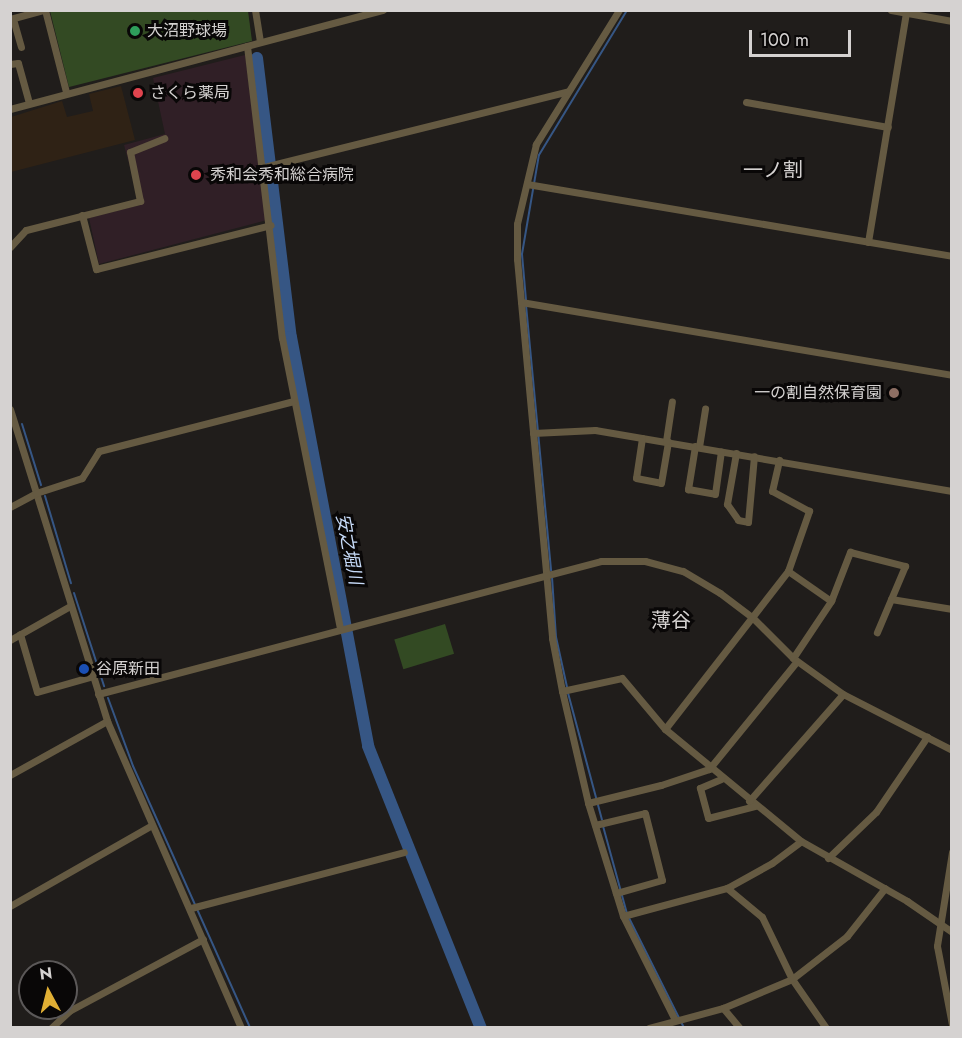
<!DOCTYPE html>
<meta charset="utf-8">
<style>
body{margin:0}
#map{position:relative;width:962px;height:1038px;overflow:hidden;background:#201d1b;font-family:Jost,"Noto Sans JP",sans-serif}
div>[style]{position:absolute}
.industrial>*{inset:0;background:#2f2215}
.medical>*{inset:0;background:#301f26}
.green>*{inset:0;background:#334a23;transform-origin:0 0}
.stream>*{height:2px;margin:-1px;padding:0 1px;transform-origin:1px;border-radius:1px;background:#365684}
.river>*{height:12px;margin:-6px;padding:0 6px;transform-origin:6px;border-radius:6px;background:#365684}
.minor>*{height:7px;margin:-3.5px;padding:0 3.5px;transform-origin:3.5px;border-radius:3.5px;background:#655a42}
.dots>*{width:16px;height:16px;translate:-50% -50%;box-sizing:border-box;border:3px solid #090707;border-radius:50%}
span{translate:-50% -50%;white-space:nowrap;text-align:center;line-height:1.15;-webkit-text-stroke:6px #090707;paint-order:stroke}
.poi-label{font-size:16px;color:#d5d2d1}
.left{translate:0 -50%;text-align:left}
.right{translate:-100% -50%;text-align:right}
.water-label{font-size:18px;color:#c6daf8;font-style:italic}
.quarter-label{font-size:20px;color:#d5d2d1}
.frame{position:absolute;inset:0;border:12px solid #d5d2d1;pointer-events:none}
.north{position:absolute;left:18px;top:960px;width:60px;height:60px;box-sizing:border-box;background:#090707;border:2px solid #5b5858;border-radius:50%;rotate:353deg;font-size:16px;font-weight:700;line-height:24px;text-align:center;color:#d5d2d1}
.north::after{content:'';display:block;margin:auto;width:21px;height:27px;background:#e1af34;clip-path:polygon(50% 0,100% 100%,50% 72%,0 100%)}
.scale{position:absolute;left:749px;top:30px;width:102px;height:27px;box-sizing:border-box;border:3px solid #d5d2d1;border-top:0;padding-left:8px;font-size:18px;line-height:21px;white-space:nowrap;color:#d5d2d1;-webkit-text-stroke:4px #090707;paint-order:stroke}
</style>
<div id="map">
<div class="industrial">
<div style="clip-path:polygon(121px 86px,135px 140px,11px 172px,11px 117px,62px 101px,67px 117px,93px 111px,89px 94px)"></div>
</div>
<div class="medical">
<div style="clip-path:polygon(245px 55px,267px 220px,99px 264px,89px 218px,140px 205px,124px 145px,165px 134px,153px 78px)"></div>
</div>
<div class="green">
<div style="clip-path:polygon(50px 11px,248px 11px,252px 41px,69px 87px)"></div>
<div style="left:445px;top:624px;width:31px;height:53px;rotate:73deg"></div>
</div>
<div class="stream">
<div style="left:526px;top:300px;width:46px;rotate:-95deg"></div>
<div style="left:522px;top:254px;width:100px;rotate:-80.3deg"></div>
<div style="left:539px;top:155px;width:170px;rotate:-58.7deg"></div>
<div style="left:526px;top:305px;width:267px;rotate:84.6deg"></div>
<div style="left:22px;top:424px;width:64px;rotate:72.7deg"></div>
<div style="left:45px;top:496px;width:91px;rotate:73.4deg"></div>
<div style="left:552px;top:577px;width:60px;rotate:86.2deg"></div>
<div style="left:556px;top:637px;width:51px;rotate:77.6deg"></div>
<div style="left:74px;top:593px;width:98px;rotate:72.1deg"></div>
<div style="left:568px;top:693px;width:131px;rotate:75deg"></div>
<div style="left:108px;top:698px;width:72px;rotate:69.8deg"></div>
<div style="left:133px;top:766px;width:287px;rotate:65.9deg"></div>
<div style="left:603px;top:826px;width:91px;rotate:74.7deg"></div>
<div style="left:627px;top:914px;width:127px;rotate:63.4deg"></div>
</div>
<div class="river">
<div style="left:257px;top:58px;width:281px;rotate:83.1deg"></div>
<div style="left:291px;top:337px;width:416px;rotate:79.3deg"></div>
<div style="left:368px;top:746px;width:304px;rotate:68.2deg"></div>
</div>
<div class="minor">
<div style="left:45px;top:10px;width:85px;rotate:75.6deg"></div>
<div style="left:255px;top:10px;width:32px;rotate:81deg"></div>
<div style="left:619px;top:10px;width:158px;rotate:121.8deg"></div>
<div style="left:536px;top:144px;width:82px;rotate:103.4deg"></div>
<div style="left:517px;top:224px;width:35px;rotate:90deg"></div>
<div style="left:517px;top:259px;width:381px;rotate:84.7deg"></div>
<div style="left:552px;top:638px;width:54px;rotate:79.3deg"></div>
<div style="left:562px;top:691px;width:115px;rotate:76.9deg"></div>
<div style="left:588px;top:803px;width:118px;rotate:72.8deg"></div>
<div style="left:623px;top:916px;width:116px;rotate:63.4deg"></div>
<div style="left:891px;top:10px;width:62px;rotate:10.2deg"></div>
<div style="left:10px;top:19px;width:35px;rotate:-15deg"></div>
<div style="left:13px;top:19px;width:29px;rotate:74deg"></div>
<div style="left:247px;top:46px;width:294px;rotate:83.2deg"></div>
<div style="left:282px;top:338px;width:296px;rotate:78.7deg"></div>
<div style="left:10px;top:64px;width:8px;rotate:-7deg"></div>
<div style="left:18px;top:63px;width:41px;rotate:74.6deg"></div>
<div style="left:746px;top:102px;width:144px;rotate:10deg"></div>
<div style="left:10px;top:109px;width:386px;rotate:-14.9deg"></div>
<div style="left:264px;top:167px;width:313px;rotate:-14deg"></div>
<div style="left:527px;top:184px;width:431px;rotate:9.6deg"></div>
<div style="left:82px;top:215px;width:56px;rotate:75.5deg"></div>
<div style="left:96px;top:269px;width:180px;rotate:-14.1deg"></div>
<div style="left:868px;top:242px;width:232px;rotate:-80.6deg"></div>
<div style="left:10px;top:247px;width:23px;rotate:-47deg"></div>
<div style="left:26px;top:230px;width:118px;rotate:-14.3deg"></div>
<div style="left:140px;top:201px;width:50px;rotate:-101.5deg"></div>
<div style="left:130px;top:152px;width:37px;rotate:-22deg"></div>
<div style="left:521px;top:302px;width:437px;rotate:9.6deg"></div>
<div style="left:10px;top:409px;width:327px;rotate:72.7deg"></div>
<div style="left:107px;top:721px;width:335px;rotate:66.4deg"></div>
<div style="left:533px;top:433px;width:62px;rotate:-2.8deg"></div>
<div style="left:595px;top:430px;width:362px;rotate:9.7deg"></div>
<div style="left:642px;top:438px;width:40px;rotate:98.5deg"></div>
<div style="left:636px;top:478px;width:25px;rotate:11deg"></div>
<div style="left:661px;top:483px;width:42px;rotate:-80.3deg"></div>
<div style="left:666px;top:441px;width:40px;rotate:-81.5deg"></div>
<div style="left:695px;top:446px;width:44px;rotate:99.2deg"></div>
<div style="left:688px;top:489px;width:27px;rotate:10deg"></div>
<div style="left:715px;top:494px;width:43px;rotate:-82.1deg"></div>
<div style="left:699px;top:447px;width:39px;rotate:-81deg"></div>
<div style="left:736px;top:453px;width:52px;rotate:100deg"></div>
<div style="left:727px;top:504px;width:19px;rotate:55deg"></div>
<div style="left:738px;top:520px;width:10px;rotate:11deg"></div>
<div style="left:748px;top:522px;width:66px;rotate:-84.8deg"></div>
<div style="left:10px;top:507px;width:30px;rotate:-28deg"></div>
<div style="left:36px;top:493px;width:48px;rotate:-18.1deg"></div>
<div style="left:82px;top:478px;width:32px;rotate:-58deg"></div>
<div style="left:99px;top:451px;width:201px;rotate:-14.4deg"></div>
<div style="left:788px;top:571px;width:52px;rotate:34.9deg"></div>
<div style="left:891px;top:599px;width:62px;rotate:9.3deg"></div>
<div style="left:20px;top:634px;width:60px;rotate:73.7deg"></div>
<div style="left:37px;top:692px;width:58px;rotate:-15.9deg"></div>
<div style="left:10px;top:640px;width:69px;rotate:-29.5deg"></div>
<div style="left:793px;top:658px;width:69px;rotate:-56.3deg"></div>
<div style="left:831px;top:601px;width:53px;rotate:-68.8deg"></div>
<div style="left:850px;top:552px;width:57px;rotate:14.3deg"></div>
<div style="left:905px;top:566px;width:72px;rotate:113deg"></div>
<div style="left:562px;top:691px;width:61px;rotate:-12.2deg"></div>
<div style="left:622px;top:678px;width:67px;rotate:49.9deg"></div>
<div style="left:665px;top:729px;width:176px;rotate:39.5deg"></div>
<div style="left:801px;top:841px;width:122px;rotate:29.5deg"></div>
<div style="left:907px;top:901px;width:55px;rotate:34.6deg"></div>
<div style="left:98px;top:694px;width:520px;rotate:-14.81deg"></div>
<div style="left:601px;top:561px;width:44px"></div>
<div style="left:645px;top:561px;width:39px;rotate:15deg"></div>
<div style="left:683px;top:571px;width:43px;rotate:30.7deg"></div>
<div style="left:720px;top:593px;width:41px;rotate:37.1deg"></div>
<div style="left:753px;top:618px;width:57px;rotate:45deg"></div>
<div style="left:793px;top:658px;width:62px;rotate:35.8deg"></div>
<div style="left:843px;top:694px;width:123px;rotate:27.2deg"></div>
<div style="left:665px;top:729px;width:200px;rotate:-52.1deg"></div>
<div style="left:788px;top:571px;width:64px;rotate:-70.7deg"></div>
<div style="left:809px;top:511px;width:42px;rotate:-151.6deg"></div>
<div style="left:772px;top:491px;width:32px;rotate:-77deg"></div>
<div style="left:10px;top:775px;width:111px;rotate:-29.1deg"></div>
<div style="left:721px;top:779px;width:23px;rotate:157deg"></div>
<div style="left:700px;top:788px;width:31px;rotate:75deg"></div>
<div style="left:708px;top:818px;width:49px;rotate:-14.3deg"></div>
<div style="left:749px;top:801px;width:142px;rotate:-48.7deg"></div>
<div style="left:588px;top:803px;width:75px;rotate:-13.9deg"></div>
<div style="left:661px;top:785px;width:51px;rotate:-18.4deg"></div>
<div style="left:709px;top:769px;width:139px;rotate:-50.8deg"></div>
<div style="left:595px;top:825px;width:51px;rotate:-13.5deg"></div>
<div style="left:645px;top:813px;width:69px;rotate:75.8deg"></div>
<div style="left:662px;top:880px;width:48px;rotate:164.2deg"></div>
<div style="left:952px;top:852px;width:95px;rotate:99.1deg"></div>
<div style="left:937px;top:946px;width:80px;rotate:79.2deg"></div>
<div style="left:828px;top:858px;width:66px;rotate:-43.8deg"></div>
<div style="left:876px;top:812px;width:91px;rotate:-55.8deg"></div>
<div style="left:727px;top:888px;width:45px;rotate:39.6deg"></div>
<div style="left:762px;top:917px;width:69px;rotate:64.2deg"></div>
<div style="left:792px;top:979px;width:60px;rotate:55.2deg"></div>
<div style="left:10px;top:906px;width:163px;rotate:-29.7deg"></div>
<div style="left:191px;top:908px;width:220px;rotate:-14.7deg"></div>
<div style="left:623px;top:916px;width:108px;rotate:-15.1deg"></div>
<div style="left:727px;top:888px;width:51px;rotate:-29.1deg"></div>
<div style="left:772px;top:863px;width:36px;rotate:-37deg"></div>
<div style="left:723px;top:1008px;width:26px;rotate:50deg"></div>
<div style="left:51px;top:1028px;width:25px;rotate:-43deg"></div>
<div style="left:69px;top:1011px;width:152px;rotate:-28.2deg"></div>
<div style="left:649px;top:1028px;width:77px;rotate:-15.1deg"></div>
<div style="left:723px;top:1008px;width:75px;rotate:-22.8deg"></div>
<div style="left:792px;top:979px;width:70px;rotate:-38deg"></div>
<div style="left:847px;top:936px;width:61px;rotate:-51.6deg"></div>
</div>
<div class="dots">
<div style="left:135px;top:31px;background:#2e9e5b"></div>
<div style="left:138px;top:93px;background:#e0444e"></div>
<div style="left:196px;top:175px;background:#e0444e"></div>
<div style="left:894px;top:393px;background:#8d6e63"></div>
<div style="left:84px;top:669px;background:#1a4fb4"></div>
</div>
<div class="poi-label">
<span class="left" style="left:147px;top:31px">大沼野球場</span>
<span class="left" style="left:150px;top:93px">さくら薬局</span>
<span class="left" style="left:210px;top:175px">秀和会秀和総合病院</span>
<span class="right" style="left:882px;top:393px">一の割自然保育園</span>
<span class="left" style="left:96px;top:669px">谷原新田</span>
</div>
<div class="water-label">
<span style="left:349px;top:549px;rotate:79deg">安之堀川</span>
</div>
<div class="quarter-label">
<span style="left:773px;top:170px">一ノ割</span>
<span style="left:671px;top:620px">薄谷</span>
</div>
<div class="frame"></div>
<div class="north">N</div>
<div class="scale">100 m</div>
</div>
